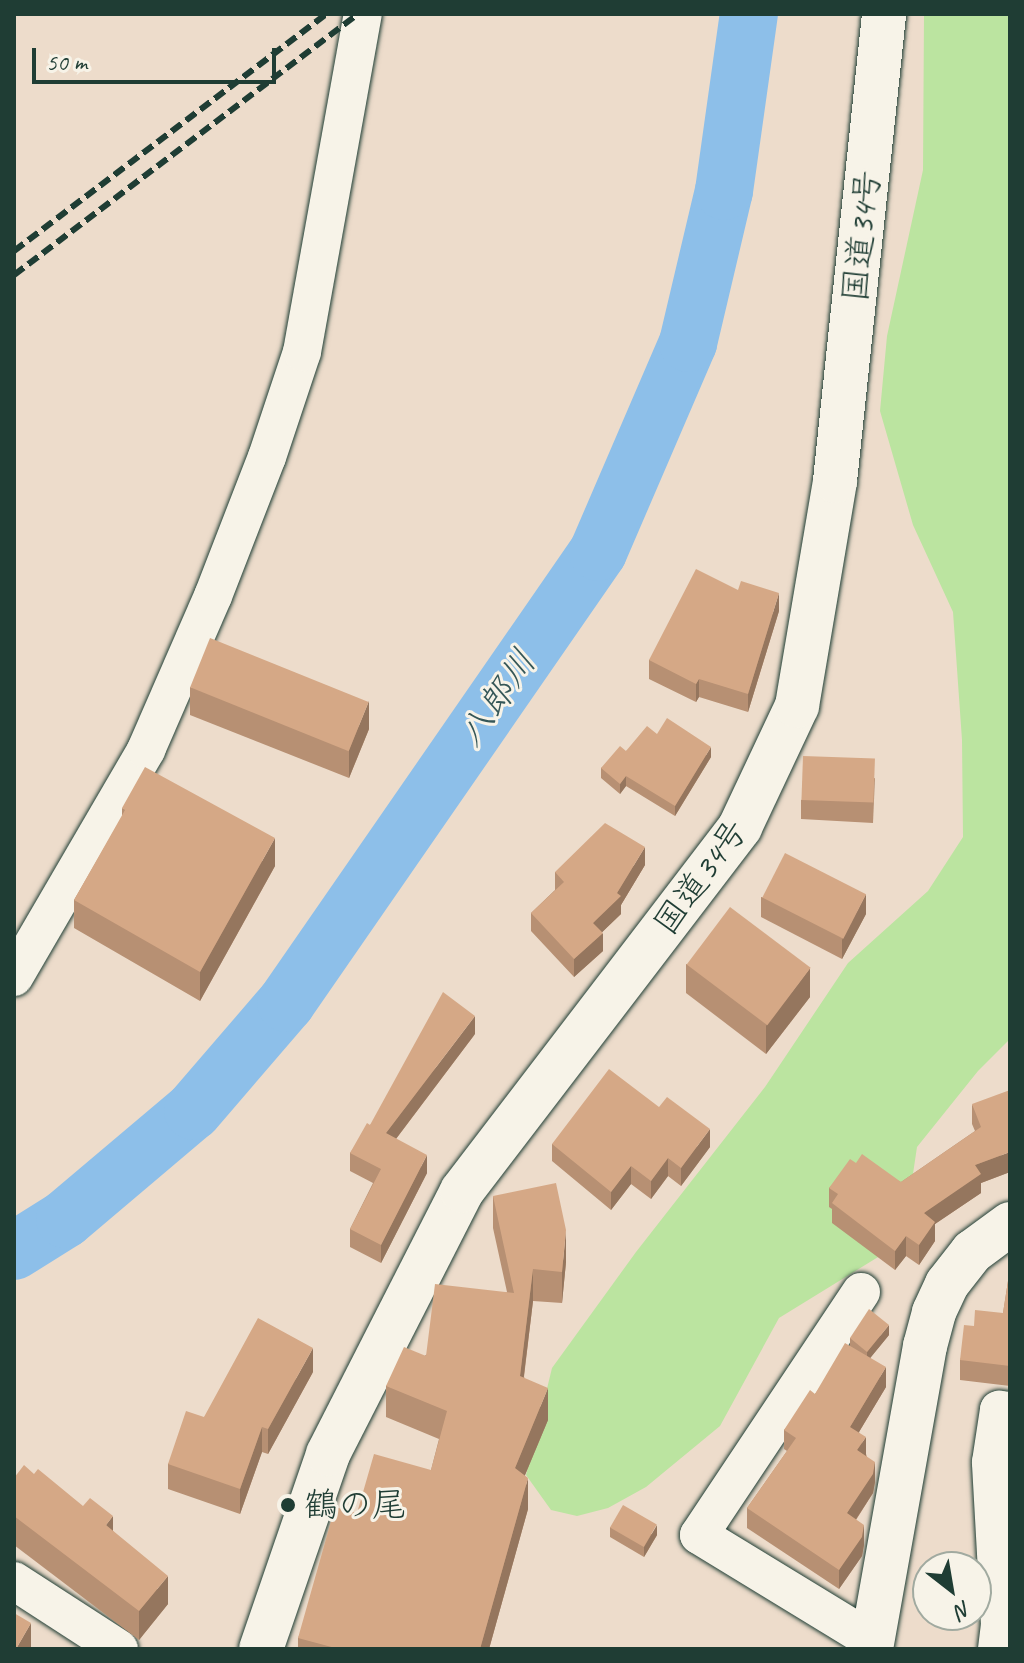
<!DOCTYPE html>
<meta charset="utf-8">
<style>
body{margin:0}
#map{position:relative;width:1024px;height:1663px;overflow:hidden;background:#eddccb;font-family:Caveat,"Klee One",sans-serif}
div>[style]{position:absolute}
.green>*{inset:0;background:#bbe4a0}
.river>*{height:58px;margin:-29px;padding:0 29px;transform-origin:29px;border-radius:29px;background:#8dbfe9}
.roads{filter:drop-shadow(0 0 2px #1f3d34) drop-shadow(0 0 2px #1f3d34)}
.street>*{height:38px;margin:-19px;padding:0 19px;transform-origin:19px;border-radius:19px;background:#f7f3e8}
.secondary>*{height:44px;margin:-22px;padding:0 22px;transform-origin:22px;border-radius:22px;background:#f7f3e8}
.highway>*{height:44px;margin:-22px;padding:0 22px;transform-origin:22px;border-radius:22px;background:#f7f3e8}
.rail>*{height:6px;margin-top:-3px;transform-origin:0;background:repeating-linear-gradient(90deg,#1f3d34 0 12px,transparent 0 18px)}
.wall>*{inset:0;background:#b79073}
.shaded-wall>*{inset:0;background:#95765e}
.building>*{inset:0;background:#d5a886;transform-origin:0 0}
.dots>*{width:22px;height:22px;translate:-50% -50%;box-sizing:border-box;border:4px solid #f7f3e8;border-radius:50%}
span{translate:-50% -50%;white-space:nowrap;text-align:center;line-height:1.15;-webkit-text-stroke:6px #f7f3e8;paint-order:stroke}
.street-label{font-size:34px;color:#1f3d34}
.poi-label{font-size:34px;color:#1f3d34}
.left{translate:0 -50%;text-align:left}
.water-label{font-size:36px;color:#355758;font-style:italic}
.frame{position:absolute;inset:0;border:16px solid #1f3d34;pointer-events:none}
.north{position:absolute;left:912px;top:1551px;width:80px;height:80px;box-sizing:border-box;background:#f7f3e8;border:2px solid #a1aaa0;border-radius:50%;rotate:149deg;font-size:22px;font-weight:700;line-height:32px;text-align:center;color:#1f3d34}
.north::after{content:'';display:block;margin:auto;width:28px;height:36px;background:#1f3d34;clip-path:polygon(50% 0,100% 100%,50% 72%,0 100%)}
.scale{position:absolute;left:32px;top:48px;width:244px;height:36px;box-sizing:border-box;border:4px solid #1f3d34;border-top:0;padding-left:10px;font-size:24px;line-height:28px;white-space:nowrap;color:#1f3d34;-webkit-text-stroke:6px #f7f3e8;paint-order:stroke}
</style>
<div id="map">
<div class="green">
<div style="clip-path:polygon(924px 14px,1010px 14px,1010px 1039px,978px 1071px,917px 1147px,910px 1194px,883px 1254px,779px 1318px,720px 1426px,646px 1487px,608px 1508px,577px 1516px,551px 1510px,526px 1475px,552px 1368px,636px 1252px,765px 1087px,848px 963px,928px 891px,963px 837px,962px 740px,953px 612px,913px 525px,880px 411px,887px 336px,923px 170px)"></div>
</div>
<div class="river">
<div style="left:14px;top:1251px;width:60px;rotate:-32.1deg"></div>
<div style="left:65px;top:1219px;width:167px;rotate:-40.2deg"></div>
<div style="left:193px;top:1111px;width:143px;rotate:-49.3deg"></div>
<div style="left:286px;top:1003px;width:548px;rotate:-55.32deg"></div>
<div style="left:598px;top:552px;width:228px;rotate:-66.7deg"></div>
<div style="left:688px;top:343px;width:156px;rotate:-76.7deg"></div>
<div style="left:724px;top:191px;width:179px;rotate:-82deg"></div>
</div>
<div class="roads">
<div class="street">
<div style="left:14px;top:977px;width:263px;rotate:-59.8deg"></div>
<div style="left:146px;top:750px;width:168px;rotate:-66.5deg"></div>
<div style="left:213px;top:596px;width:149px;rotate:-68.8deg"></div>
<div style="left:267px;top:457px;width:111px;rotate:-71.6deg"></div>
<div style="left:302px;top:352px;width:343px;rotate:-79.8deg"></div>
<div style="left:861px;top:1292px;width:292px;rotate:123.7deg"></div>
<div style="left:699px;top:1535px;width:205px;rotate:31.4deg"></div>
<div style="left:14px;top:1581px;width:125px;rotate:32.9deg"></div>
<div style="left:997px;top:1649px;width:24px;rotate:-83deg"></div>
<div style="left:1000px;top:1625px;width:163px;rotate:-93.2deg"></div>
<div style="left:991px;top:1462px;width:53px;rotate:-81.3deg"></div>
<div style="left:999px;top:1410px;width:11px;rotate:5deg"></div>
</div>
<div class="secondary">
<div style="left:871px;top:1649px;width:308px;rotate:-79.9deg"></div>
<div style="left:925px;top:1346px;width:35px;rotate:-75deg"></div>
<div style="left:934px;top:1312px;width:31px;rotate:-65deg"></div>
<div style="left:947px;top:1284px;width:41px;rotate:-52deg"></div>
<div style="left:972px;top:1252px;width:47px;rotate:-36.4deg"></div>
</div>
<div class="highway">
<div style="left:261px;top:1649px;width:206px;rotate:-71deg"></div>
<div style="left:328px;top:1454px;width:295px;rotate:-63deg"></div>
<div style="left:462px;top:1191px;width:458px;rotate:-52.6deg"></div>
<div style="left:740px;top:827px;width:134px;rotate:-64.8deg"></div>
<div style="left:797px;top:706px;width:228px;rotate:-80.4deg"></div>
<div style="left:835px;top:481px;width:470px;rotate:-84deg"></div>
</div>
</div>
<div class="rail">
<div style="left:14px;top:251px;width:392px;rotate:-37.2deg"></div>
<div style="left:14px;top:275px;width:432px;rotate:-37.2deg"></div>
</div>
<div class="wall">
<div style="clip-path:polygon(779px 611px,748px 712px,699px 697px,696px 702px,649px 679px,649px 660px)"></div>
<div style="clip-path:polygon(190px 687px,369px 729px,349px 778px,190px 715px)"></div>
<div style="clip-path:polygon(657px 734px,711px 757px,675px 816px,626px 786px,620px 794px,601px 778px,601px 768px,626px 751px)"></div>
<div style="clip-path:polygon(875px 778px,873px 823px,801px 819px,801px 800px)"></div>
<div style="clip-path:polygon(122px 808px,275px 866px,200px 1001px,74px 928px,74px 900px,122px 817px)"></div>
<div style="clip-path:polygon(645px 865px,621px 905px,621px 914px,602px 932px,603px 951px,574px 977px,531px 931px,531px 913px,555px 890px,555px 872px)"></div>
<div style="clip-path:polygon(761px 897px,866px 914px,842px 959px,761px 917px)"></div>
<div style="clip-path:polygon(686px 964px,810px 997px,766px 1054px,686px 993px)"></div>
<div style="clip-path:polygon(475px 1034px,396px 1139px,427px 1173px,381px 1263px,350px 1247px,350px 1229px,373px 1183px,350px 1171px,350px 1153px,370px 1125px)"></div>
<div style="clip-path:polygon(972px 1104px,1010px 1172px,981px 1183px,981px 1193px,935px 1224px,935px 1241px,919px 1265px,906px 1256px,895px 1270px,832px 1223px,832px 1209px,829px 1207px,829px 1188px,856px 1163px,901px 1182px,975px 1131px,972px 1124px)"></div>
<div style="clip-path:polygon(552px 1144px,710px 1147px,681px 1186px,668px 1176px,651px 1199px,631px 1184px,611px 1210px,552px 1161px)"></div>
<div style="clip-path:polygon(493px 1196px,566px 1262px,562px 1303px,533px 1301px,524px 1377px,548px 1420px,525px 1475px,528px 1509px,489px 1649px,298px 1649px,298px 1638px,357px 1513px,431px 1470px,439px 1439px,386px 1417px,386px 1386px,507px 1292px,493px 1228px)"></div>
<div style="clip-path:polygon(1010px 1268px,1010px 1386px,960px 1380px,960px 1360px,974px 1326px,1003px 1313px)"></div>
<div style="clip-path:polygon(889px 1335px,870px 1358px,886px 1387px,859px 1432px,875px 1482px,873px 1493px,856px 1520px,864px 1545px,862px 1556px,839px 1589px,747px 1528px,747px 1508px,787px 1451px,784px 1449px,784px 1430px,815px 1394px,850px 1346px,850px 1338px)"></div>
<div style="clip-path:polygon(313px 1372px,268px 1454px,262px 1452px,240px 1514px,168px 1489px,168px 1464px,204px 1417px)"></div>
<div style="clip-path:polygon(34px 1474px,113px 1531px,168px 1604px,139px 1640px,14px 1545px,14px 1478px)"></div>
<div style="clip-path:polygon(610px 1527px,657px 1535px,644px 1557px,610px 1537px)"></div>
</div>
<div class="shaded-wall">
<div style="clip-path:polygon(779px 593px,779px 611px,748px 712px,748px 694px)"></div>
<div style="clip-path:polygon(699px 679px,699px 697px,696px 702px,696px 684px)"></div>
<div style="clip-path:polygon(369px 701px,369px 729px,349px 778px,349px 750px)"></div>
<div style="clip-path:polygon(711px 747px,711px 757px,675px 816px,675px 806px)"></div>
<div style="clip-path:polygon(626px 776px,626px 786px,620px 794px,620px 784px)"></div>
<div style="clip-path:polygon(275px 838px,275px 866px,200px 1001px,200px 972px)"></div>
<div style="clip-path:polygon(645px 847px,645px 865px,621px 905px,621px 914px,593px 941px,593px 923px,617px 893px)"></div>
<div style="clip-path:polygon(866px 894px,866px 914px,842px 959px,842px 940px)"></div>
<div style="clip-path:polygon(603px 933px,603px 951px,574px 977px,574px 959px)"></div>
<div style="clip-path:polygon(810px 968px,810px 997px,766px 1054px,766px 1026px)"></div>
<div style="clip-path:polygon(475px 1016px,475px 1034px,386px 1152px,386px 1133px)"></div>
<div style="clip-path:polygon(710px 1129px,710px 1147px,681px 1186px,681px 1168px)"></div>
<div style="clip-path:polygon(1010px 1152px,1010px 1172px,981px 1183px,981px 1193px,935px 1224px,935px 1241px,919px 1265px,919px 1245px,924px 1213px,975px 1165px)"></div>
<div style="clip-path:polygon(427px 1155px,427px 1173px,381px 1263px,381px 1245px)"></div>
<div style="clip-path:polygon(668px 1158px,668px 1176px,651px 1199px,651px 1181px)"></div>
<div style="clip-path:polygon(631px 1166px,631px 1184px,611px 1210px,611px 1192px)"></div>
<div style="clip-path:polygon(566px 1230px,566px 1262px,562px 1303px,562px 1272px)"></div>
<div style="clip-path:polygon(906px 1236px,906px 1256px,895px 1270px,895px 1251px)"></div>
<div style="clip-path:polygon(533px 1269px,533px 1301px,520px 1407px,520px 1376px)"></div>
<div style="clip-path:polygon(889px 1325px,889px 1335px,867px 1362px,867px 1352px)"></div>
<div style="clip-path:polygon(313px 1348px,313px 1372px,268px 1454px,268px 1429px)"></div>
<div style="clip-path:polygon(886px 1367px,886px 1387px,850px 1447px,850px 1427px)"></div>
<div style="clip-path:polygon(548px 1388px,548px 1420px,515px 1499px,515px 1468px)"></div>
<div style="clip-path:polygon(262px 1427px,262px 1452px,240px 1514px,240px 1489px)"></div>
<div style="clip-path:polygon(866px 1437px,866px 1457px,857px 1450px)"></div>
<div style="clip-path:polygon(875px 1462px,875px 1482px,873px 1493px,847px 1533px,847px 1513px)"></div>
<div style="clip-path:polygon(528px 1478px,528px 1509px,489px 1649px,480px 1649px)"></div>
<div style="clip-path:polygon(113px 1516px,113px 1545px,106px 1525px)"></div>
<div style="clip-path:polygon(657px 1525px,657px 1535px,644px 1557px,644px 1547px)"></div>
<div style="clip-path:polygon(864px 1525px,864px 1545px,862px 1556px,839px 1589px,839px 1570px)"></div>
<div style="clip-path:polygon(168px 1576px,168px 1604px,139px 1640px,139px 1611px)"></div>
<div style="clip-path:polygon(31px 1623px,31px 1649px,16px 1649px)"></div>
</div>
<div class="building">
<div style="clip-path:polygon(696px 569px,738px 590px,741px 581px,779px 593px,748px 694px,699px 679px,696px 684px,649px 660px)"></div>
<div style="left:210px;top:638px;width:171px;height:53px;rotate:22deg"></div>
<div style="clip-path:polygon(667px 718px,711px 747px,675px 806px,626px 776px,620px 784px,601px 768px,620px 746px,626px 751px,647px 726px,657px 734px)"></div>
<div style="left:803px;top:756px;width:72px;height:44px;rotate:2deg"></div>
<div style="clip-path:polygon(145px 767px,275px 838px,200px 972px,74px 900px,125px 810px,122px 808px)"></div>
<div style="clip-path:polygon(605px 823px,645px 847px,617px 893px,621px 896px,593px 923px,603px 933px,574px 959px,531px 913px,564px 882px,555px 872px)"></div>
<div style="left:785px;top:853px;width:91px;height:50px;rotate:27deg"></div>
<div style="left:730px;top:907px;width:101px;height:72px;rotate:37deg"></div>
<div style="clip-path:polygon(443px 992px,475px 1016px,386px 1133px,427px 1155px,381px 1245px,350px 1229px,381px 1169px,350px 1153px,367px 1123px,370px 1125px)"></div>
<div style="clip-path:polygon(609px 1069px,659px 1107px,667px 1097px,710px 1129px,681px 1168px,668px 1158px,651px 1181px,631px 1166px,611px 1192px,552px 1144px)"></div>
<div style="clip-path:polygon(1010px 1090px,1010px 1152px,975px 1165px,981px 1174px,924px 1213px,935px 1222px,919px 1245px,906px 1236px,895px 1251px,832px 1203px,838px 1194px,829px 1188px,850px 1159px,856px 1163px,862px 1154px,901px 1182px,981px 1127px,972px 1104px)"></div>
<div style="clip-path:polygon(556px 1183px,566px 1230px,562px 1272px,533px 1269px,520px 1376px,548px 1388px,515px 1468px,528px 1478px,480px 1649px,339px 1649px,298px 1638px,335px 1507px,357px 1513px,374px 1454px,431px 1470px,447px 1411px,386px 1386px,404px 1347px,426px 1356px,435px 1284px,514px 1293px,493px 1196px)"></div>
<div style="clip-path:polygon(1010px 1268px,1010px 1366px,960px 1360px,964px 1325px,974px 1326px,975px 1310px,1003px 1313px)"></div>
<div style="clip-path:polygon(869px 1309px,889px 1325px,867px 1352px,850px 1338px)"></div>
<div style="clip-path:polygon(258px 1318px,313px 1348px,268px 1429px,262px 1427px,240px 1489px,168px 1464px,186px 1411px,204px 1417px)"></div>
<div style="clip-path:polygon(845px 1343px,886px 1367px,850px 1427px,866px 1437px,857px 1450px,875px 1462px,873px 1474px,847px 1513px,864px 1525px,862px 1537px,839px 1570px,747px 1508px,796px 1438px,784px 1430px,810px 1390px,815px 1394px)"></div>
<div style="clip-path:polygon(24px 1465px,34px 1474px,38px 1469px,83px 1506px,90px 1498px,113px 1516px,106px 1525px,168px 1576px,139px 1611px,14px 1516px,14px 1478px)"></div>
<div style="left:623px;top:1505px;width:39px;height:26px;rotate:30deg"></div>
<div style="clip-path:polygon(14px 1613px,31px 1623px,16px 1649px,14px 1649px)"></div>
</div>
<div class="dots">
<div style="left:288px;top:1505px;background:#1f3d34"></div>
</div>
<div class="street-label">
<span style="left:861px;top:236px;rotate:-84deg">国道34号</span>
<span style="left:700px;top:877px;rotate:-54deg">国道34号</span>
</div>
<div class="poi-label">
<span class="left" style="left:304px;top:1505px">鶴の尾</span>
</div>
<div class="water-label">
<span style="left:497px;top:698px;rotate:-55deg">八郎川</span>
</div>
<div class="frame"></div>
<div class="north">N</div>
<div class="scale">50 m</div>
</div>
